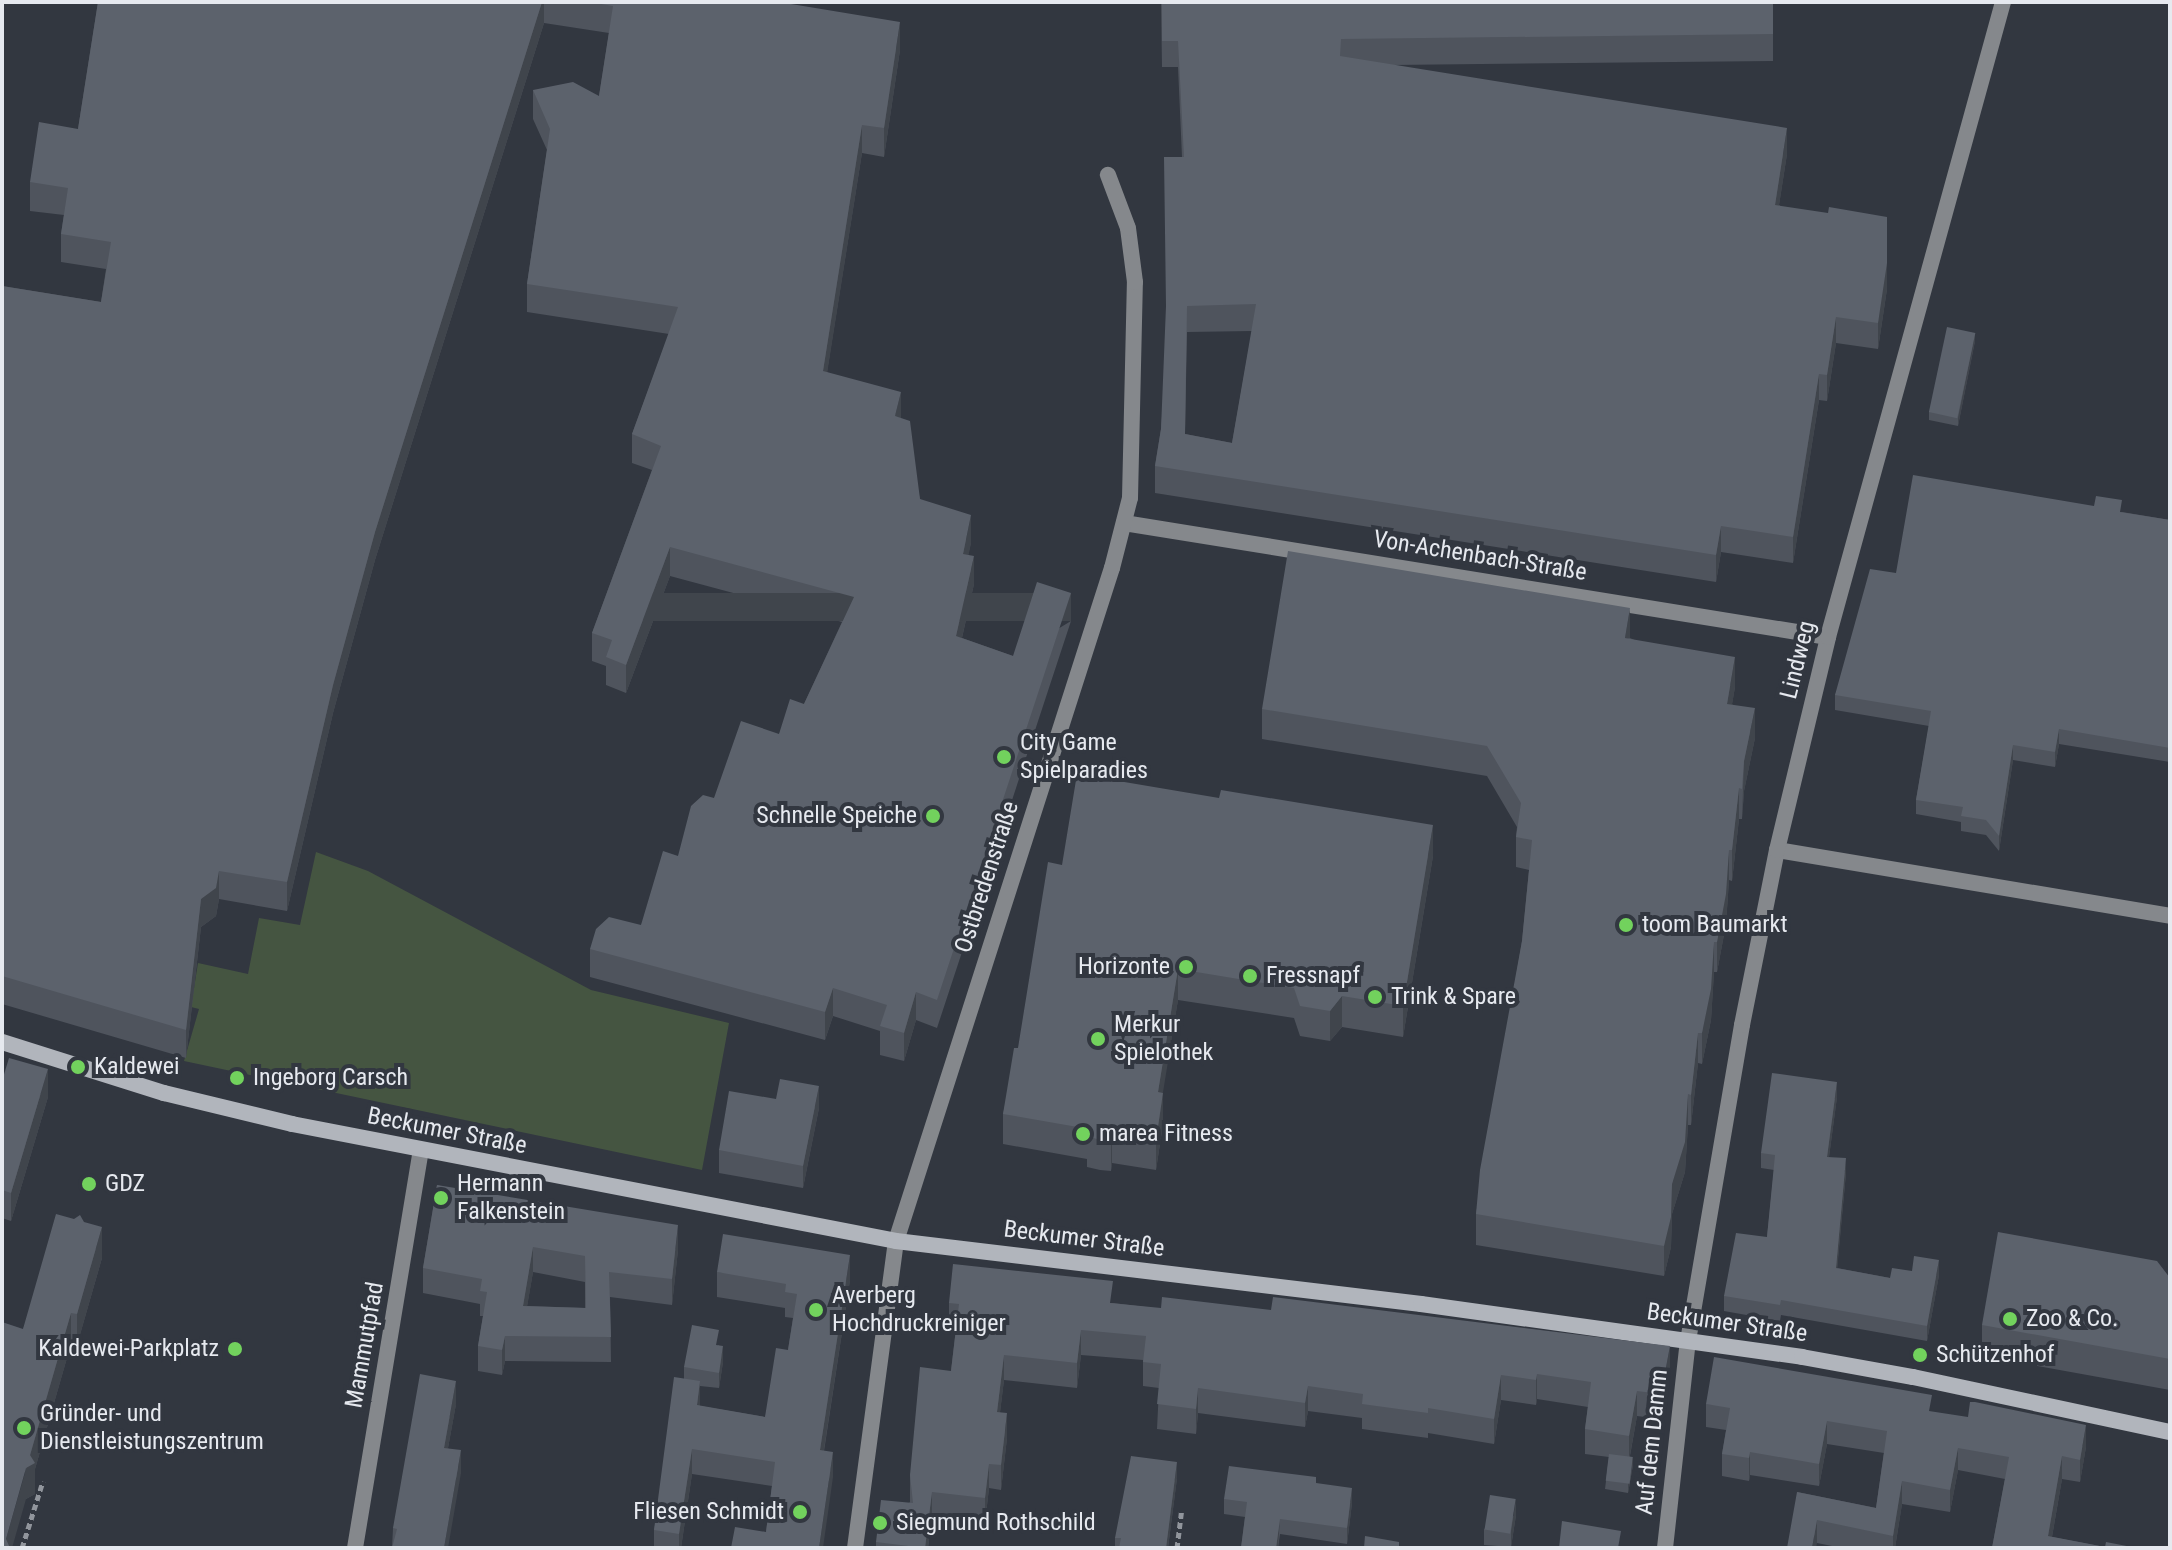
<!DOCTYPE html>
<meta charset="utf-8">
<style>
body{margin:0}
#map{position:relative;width:2172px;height:1550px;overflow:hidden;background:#323740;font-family:"Roboto Condensed",sans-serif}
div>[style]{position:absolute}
.green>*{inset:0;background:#455541}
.path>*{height:5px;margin-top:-2.5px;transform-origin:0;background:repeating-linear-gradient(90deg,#91959c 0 6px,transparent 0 10px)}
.street>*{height:16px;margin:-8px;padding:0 8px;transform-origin:8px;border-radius:8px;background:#85888c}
.secondary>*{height:16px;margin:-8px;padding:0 8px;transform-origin:8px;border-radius:8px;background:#b1b5bc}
.wall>*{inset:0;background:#4f545d}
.shaded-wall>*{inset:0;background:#40454c;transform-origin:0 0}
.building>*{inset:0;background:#5c626c;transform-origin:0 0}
.dots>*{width:22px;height:22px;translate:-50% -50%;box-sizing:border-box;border:4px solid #323740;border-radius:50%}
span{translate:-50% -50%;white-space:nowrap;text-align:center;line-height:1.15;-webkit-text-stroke:8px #323740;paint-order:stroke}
.street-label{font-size:24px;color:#e6e9ef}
.poi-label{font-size:24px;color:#e6e9ef}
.left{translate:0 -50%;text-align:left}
.right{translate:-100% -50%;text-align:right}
.frame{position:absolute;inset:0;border:4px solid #e6e9ef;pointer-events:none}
</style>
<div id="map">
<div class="green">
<div style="clip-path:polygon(316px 852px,368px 871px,591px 990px,729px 1023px,702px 1170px,184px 1061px,199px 1009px,191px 1007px,198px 963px,248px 974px,259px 918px,300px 925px)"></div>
</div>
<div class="path">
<div style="left:22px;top:1548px;width:70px;rotate:-72.6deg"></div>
<div style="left:1177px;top:1548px;width:39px;rotate:-83deg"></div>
</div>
<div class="street">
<div style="left:1124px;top:523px;width:713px;rotate:9.2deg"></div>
<div style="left:1777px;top:850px;width:399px;rotate:9.5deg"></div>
<div style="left:355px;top:1548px;width:402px;rotate:-80.6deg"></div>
<div style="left:855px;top:1548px;width:310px;rotate:-82.4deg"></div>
<div style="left:896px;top:1241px;width:707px;rotate:-72.21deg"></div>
<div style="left:1112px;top:568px;width:72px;rotate:-75.6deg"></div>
<div style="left:1130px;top:498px;width:216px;rotate:-88.7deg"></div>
<div style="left:1135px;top:282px;width:54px;rotate:-97.4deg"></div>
<div style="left:1128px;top:228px;width:57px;rotate:-110.7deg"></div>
<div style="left:1665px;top:1548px;width:208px;rotate:-83.7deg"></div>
<div style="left:1688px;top:1341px;width:321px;rotate:-80.3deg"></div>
<div style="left:1742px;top:1025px;width:178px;rotate:-78.7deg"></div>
<div style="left:1777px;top:850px;width:219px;rotate:-76.5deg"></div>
<div style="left:1828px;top:637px;width:659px;rotate:-74.59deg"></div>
</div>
<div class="secondary">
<div style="left:2px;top:1042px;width:170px;rotate:17.5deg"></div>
<div style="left:164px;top:1093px;width:132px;rotate:13.6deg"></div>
<div style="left:292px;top:1124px;width:615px;rotate:10.96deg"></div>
<div style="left:896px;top:1241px;width:529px;rotate:6.84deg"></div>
<div style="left:1421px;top:1304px;width:385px;rotate:7.9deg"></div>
<div style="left:1802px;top:1357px;width:113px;rotate:10.2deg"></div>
<div style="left:1913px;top:1377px;width:263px;rotate:12.1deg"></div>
</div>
<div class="wall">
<div style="clip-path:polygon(98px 2px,779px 2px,900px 50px,884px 157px,862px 153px,827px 372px,901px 418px,920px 499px,971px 543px,968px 555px,974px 584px,962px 638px,1013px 656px,1071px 621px,937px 1028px,916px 1020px,904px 1061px,880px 1055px,880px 1031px,833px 1016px,825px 1040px,590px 977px,590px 949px,641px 925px,678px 856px,714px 798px,779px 734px,804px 704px,842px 622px,670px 576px,626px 693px,606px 685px,606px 666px,592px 661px,592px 633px,652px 470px,632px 463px,632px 434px,669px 334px,527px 312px,527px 284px,547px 150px,533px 119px,533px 90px,599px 96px,609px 33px,544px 23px,375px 560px,333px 713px,287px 911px,219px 899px,216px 916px,201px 927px,186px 1058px,2px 1004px,2px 286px,101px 302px,106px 269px,61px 262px,61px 234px,64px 215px,30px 211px,30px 182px,78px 129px)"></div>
<div style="clip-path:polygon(evenodd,1161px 2px,1773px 2px,1773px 61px,1392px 65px,1787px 154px,1779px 205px,1887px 289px,1878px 349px,1836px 343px,1827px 401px,1819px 400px,1793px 563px,1721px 552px,1716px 582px,1155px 493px,1155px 466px,1161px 429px,1182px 157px,1178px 67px,1162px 67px,1161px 2px,1252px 331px,1232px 443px,1185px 434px,1187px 332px,1252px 331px)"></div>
<div style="clip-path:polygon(1975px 341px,1958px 426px,1929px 420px,1929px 412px)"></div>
<div style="clip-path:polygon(2122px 512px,2170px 520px,2170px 762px,2059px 744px,2055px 767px,2013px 760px,1999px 851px,1986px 835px,1961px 831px,1961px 822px,1916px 814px,1916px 800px,1929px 726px,1835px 710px,1835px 695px,1896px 573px)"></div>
<div style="clip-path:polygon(1630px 638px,1735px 687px,1732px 704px,1755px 738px,1744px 791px,1742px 819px,1739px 819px,1732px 881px,1729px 880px,1726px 924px,1717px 972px,1714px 972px,1711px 1020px,1702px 1064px,1698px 1063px,1691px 1125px,1688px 1125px,1685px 1172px,1672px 1214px,1671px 1247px,1664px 1276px,1476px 1245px,1476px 1214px,1522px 941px,1529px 870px,1516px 867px,1516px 837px,1517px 827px,1487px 776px,1262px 739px,1262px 709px)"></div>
<div style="clip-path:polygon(1433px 856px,1403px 1037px,1342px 1027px,1330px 1041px,1300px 1036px,1294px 1018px,1178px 1000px,1162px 1093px,1163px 1124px,1156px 1170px,1112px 1163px,1111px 1171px,1100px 1170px,1087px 1167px,1087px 1159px,1003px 1144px,1003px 1114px,1062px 865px)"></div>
<div style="clip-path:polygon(2px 1081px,48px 1097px,11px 1221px,2px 1218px)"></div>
<div style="clip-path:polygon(1837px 1097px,1829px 1157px,1846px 1173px,1837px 1268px,1890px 1278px,1939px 1275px,1927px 1341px,1781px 1315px,1780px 1321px,1724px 1311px,1724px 1296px,1767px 1237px,1774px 1170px,1761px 1168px,1761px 1153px)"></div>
<div style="clip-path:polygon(776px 1099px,819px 1108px,803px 1188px,719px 1173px,719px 1150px)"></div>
<div style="clip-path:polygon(evenodd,437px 1185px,678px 1250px,672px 1305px,610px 1297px,611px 1362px,505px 1361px,502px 1375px,478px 1371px,478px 1346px,483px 1316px,480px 1316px,480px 1304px,423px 1293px,423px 1268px,437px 1185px,533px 1272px,585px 1282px,585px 1308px,527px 1306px,533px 1272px)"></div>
<div style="clip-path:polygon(74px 1219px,102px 1258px,77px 1345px,71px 1344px,35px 1469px,35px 1494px,26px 1499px,23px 1329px)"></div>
<div style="clip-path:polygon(717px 1272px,850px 1280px,824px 1451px,833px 1477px,766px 1532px,772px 1486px,692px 1474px,681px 1548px,654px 1548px,654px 1530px,684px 1379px,684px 1367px,719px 1345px,723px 1362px,719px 1388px,700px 1386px,700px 1406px,765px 1417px,788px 1350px,793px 1318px,785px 1317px,785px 1308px,717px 1297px)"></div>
<div style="clip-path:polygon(2170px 1278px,2170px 1390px,1982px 1356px,1982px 1325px)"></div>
<div style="clip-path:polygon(949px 1303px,1113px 1303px,1670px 1371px,1661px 1419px,1637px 1416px,1630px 1456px,1633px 1465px,1628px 1493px,1605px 1489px,1609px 1457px,1585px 1454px,1585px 1429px,1588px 1407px,1537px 1399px,1536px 1405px,1501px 1400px,1494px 1444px,1428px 1433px,1428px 1438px,1362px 1429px,1362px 1418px,1308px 1411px,1305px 1427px,1198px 1413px,1196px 1434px,1157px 1429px,1159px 1388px,1143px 1386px,1143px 1360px,1081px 1355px,1077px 1388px,1004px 1380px,1000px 1412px,1007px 1438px,1001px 1490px,989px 1488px,985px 1523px,932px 1517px,928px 1548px,876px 1548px,876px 1542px,910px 1502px,910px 1475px,951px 1371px,956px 1328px,949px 1328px)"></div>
<div style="clip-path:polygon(456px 1404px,448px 1448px,461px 1473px,392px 1548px,393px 1528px)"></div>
<div style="clip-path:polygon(1706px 1404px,1932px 1412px,2086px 1447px,2080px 1482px,2062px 1479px,2052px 1537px,2105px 1547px,2137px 1548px,1992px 1548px,2005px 1479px,1958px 1470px,1950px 1512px,1902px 1504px,1895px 1548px,1842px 1548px,1817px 1543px,1797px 1492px,1876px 1508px,1884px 1453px,1827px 1444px,1819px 1486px,1750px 1475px,1749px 1481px,1722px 1476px,1722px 1454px,1726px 1430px,1706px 1427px)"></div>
<div style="clip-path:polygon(1177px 1478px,1168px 1548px,1115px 1548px,1115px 1538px)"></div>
<div style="clip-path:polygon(1316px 1483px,1352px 1503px,1347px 1544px,1280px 1534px,1278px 1548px,1241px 1548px,1245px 1517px,1224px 1514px,1224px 1499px)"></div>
<div style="clip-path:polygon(1516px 1515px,1511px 1547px,1484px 1545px,1484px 1529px)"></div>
</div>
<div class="shaded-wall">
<div style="clip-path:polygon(542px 2px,544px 2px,544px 23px,375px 560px,333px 713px,287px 911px,287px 882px,333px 685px,375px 532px)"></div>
<div style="clip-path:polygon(900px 22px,900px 50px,884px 157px,884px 128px)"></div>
<div style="clip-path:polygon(862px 125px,862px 153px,823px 399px,823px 371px)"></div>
<div style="clip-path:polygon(1787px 128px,1787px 154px,1775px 231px,1775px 205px)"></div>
<div style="clip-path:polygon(1887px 217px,1887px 289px,1878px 349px,1878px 323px)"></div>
<div style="clip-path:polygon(1836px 317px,1836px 343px,1827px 401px,1827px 375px)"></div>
<div style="clip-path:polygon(1975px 333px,1975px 341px,1958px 426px,1958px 418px)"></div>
<div style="clip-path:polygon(1819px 374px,1819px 400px,1793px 563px,1793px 537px)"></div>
<div style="clip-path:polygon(901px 392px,901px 420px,895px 416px)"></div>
<div style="clip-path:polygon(971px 515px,971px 543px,963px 582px,963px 554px)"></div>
<div style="clip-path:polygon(1721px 526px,1721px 552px,1716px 582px,1716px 555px)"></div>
<div style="clip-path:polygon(670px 547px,670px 576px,626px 693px,626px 665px)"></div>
<div style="clip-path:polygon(974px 556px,974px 584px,956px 664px,956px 636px)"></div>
<div style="left:1071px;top:593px;width:28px;height:428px;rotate:90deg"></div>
<div style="clip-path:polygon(1630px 608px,1630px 638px,1625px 638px)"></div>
<div style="clip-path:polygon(1735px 657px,1735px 687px,1727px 734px,1727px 704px)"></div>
<div style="clip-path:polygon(1755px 708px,1755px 738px,1744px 791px,1742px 819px,1744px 761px)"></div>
<div style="clip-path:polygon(2059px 729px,2059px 744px,2055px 767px,2055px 752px)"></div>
<div style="clip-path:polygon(2013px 745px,2013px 760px,1999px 851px,1999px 836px)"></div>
<div style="clip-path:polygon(1739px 788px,1739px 819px,1732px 881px,1732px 850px)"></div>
<div style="clip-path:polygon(1433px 825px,1433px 856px,1403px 1037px,1403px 1006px)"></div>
<div style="clip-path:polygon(1729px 850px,1729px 880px,1726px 924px,1717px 972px,1717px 942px)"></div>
<div style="clip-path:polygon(219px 871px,219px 899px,216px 916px,201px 927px,186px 1058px,186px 1030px,201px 899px)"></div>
<div style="clip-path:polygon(1714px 942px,1714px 972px,1711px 1020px,1702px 1064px,1702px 1033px)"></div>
<div style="clip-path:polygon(1178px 969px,1178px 1000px,1158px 1123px,1158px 1092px)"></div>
<div style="clip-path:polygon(833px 988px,833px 1016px,825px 1040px,825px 1012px)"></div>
<div style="clip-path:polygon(916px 992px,916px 1020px,904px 1061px,904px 1033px)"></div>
<div style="clip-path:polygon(1342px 996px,1342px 1027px,1330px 1041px,1330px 1011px)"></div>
<div style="clip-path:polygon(1698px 1033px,1698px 1063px,1691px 1125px,1691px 1095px)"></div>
<div style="clip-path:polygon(48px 1069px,48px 1097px,11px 1221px,11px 1193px)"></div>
<div style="clip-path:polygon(1837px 1082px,1837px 1097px,1827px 1172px,1827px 1157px)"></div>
<div style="clip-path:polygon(819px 1086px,819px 1108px,803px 1188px,803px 1166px)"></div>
<div style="clip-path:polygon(1163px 1093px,1163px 1124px,1156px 1170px,1156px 1140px)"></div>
<div style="clip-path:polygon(1688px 1094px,1688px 1125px,1685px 1172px,1672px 1214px,1671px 1247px,1664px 1276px,1664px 1246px,1672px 1184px)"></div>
<div style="clip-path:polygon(1112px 1133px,1112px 1163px,1111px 1171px,1111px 1141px)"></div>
<div style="clip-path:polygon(1846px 1158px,1846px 1173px,1836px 1283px,1836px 1268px)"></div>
<div style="clip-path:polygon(678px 1225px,678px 1250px,672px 1305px,672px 1279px)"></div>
<div style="clip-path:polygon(102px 1227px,102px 1258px,77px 1345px,77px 1314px)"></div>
<div style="clip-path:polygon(533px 1247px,533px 1272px,523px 1331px,523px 1306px)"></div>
<div style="clip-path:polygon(850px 1255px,850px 1280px,820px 1475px,820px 1450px)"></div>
<div style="clip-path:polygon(1939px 1260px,1939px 1275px,1927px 1341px,1927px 1326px)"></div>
<div style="clip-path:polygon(71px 1313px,71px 1344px,35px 1469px,35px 1494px,26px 1499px,12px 1548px,6px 1548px,6px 1539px)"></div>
<div style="clip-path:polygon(1081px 1330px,1081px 1355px,1077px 1388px,1077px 1363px)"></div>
<div style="clip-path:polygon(505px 1336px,505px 1361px,502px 1375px,502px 1350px)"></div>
<div style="clip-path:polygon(723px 1346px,723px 1362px,719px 1388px,719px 1373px)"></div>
<div style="clip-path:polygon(1670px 1346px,1670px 1371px,1661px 1419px,1661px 1394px)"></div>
<div style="clip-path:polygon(1004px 1355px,1004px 1380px,997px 1437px,997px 1412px)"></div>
<div style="clip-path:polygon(1537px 1374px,1537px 1399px,1536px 1405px,1536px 1380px)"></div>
<div style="clip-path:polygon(1501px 1375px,1501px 1400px,1494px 1444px,1494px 1419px)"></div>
<div style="clip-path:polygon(456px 1381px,456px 1404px,444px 1470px,444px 1448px)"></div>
<div style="clip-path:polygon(700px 1381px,700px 1406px,697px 1405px)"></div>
<div style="clip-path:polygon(1308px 1386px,1308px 1411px,1305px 1427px,1305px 1403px)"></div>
<div style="clip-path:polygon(1198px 1388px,1198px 1413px,1196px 1434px,1196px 1409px)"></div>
<div style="clip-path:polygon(1637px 1391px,1637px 1416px,1629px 1460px,1629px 1436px)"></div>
<div style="clip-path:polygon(1007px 1413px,1007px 1438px,1001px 1490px,1001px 1465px)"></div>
<div style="clip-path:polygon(1827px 1421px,1827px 1444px,1819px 1486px,1819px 1464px)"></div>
<div style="clip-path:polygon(2086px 1425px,2086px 1447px,2080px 1482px,2080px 1460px)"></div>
<div style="clip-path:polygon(1958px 1448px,1958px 1470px,1950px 1512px,1950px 1490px)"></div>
<div style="clip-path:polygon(692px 1449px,692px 1474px,681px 1548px,679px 1548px,679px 1534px)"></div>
<div style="clip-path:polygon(461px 1450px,461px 1473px,448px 1548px,444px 1548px)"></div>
<div style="clip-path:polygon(833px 1452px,833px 1477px,823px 1548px,819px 1548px)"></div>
<div style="clip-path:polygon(1750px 1452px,1750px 1475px,1749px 1481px,1749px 1458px)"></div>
<div style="clip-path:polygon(2062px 1456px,2062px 1479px,2050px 1548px,2048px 1536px)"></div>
<div style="clip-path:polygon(1633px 1457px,1633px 1465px,1628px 1493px,1628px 1485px)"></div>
<div style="clip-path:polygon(1177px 1462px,1177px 1478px,1168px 1548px,1166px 1548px)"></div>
<div style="clip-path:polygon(989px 1464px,989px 1488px,985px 1523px,985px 1498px)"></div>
<div style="clip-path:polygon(1902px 1481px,1902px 1504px,1895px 1548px,1893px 1548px,1893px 1536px)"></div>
<div style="clip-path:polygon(1352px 1488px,1352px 1503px,1347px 1544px,1347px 1528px)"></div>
<div style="clip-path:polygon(932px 1492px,932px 1517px,928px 1548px,925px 1548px)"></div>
<div style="clip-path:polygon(1516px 1499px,1516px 1515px,1511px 1547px,1511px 1531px)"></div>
<div style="clip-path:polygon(1280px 1519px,1278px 1548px,1276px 1548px)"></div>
<div style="clip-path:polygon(1817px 1520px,1817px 1543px,1816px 1548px,1812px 1548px)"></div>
</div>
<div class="building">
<div style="clip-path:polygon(98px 2px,542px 2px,375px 532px,333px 685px,287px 882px,219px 871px,216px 888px,201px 899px,186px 1030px,2px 976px,2px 286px,101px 302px,111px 242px,61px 234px,68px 188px,30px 182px,39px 122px,78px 129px)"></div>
<div style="clip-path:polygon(589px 2px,779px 2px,900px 22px,884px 128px,862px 125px,823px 371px,901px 392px,895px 416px,910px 421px,920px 499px,971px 515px,963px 554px,974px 556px,956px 636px,1013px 656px,1037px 582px,1071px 593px,937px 1000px,916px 992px,904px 1033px,880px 1026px,887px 1005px,833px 988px,825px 1012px,590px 949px,596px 929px,609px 917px,641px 925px,663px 851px,678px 856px,691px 806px,703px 795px,714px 798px,741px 721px,779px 734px,790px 699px,804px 704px,854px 597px,670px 547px,626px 665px,606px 657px,612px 640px,592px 633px,661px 446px,632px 434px,678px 307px,527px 284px,550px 129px,533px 90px,573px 82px,599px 96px,613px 6px)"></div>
<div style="clip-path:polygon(evenodd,1162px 2px,1773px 2px,1773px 34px,1341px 39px,1340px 56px,1787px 128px,1775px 205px,1828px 213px,1829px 207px,1887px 217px,1887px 263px,1878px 323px,1836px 317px,1827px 375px,1819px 374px,1793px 537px,1721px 526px,1716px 555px,1155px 466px,1161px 429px,1166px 306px,1164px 157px,1184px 157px,1178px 41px,1162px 41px,1162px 2px,1256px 304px,1232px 443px,1185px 434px,1187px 306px,1256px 304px)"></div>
<div style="left:1947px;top:327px;width:29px;height:87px;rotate:12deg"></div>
<div style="clip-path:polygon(1913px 475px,2094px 506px,2096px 496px,2122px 500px,2120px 512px,2170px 520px,2170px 748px,2059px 729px,2055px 752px,2013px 745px,1999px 836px,1986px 820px,1961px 816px,1963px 807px,1916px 800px,1931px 711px,1835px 695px,1870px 569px,1896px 573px)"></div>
<div style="clip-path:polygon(1288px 551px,1630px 608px,1625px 638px,1735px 657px,1727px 704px,1755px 708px,1744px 761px,1742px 789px,1739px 788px,1732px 850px,1729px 850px,1726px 894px,1717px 942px,1714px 942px,1711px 989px,1702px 1033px,1698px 1033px,1691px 1095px,1688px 1094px,1685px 1142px,1672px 1184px,1671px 1217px,1664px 1246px,1476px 1214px,1480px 1170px,1522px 941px,1532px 840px,1516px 837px,1521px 803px,1487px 746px,1262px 709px)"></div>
<div style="clip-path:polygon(1077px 774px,1219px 798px,1221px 790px,1433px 825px,1403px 1006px,1342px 996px,1330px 1011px,1300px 1006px,1294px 988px,1178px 969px,1158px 1092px,1163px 1093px,1156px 1140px,1112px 1133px,1111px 1141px,1100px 1140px,1087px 1136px,1089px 1129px,1003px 1114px,1014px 1048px,1018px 1048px,1048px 862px,1062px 865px)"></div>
<div style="clip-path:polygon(9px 1058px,48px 1069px,11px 1193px,2px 1190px,2px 1081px)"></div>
<div style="clip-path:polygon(1772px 1073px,1837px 1082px,1827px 1157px,1846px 1158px,1836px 1268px,1890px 1278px,1892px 1268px,1912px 1271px,1914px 1256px,1939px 1260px,1927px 1326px,1781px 1300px,1780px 1305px,1724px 1296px,1736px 1233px,1767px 1237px,1775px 1155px,1761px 1153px)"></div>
<div style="clip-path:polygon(780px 1079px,819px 1086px,803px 1166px,719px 1150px,729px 1091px,776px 1099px)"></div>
<div style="clip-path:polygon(evenodd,437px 1185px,678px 1225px,672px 1279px,609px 1272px,611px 1337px,505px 1336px,502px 1350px,478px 1346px,487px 1292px,480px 1291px,482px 1279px,423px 1268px,437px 1185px,533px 1247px,585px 1256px,586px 1308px,523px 1306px,533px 1247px)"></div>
<div style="clip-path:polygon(56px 1214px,74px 1219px,80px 1215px,84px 1222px,102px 1227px,77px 1314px,71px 1313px,30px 1455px,35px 1463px,26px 1468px,6px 1539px,10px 1548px,2px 1548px,2px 1322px,23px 1329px)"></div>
<div style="clip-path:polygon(1998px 1232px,2157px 1261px,2170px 1278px,2170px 1359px,1982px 1325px)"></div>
<div style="clip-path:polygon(723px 1234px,850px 1255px,820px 1450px,833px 1452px,819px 1548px,731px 1548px,735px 1527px,766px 1532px,775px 1462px,692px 1449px,679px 1534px,654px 1530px,674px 1377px,700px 1381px,697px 1405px,765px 1417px,776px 1348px,788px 1350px,797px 1294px,785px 1292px,786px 1284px,717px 1272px)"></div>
<div style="clip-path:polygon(953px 1264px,1113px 1281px,1110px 1303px,1161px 1308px,1162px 1297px,1271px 1310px,1273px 1297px,1670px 1346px,1661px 1394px,1637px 1391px,1629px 1436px,1585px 1429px,1591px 1382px,1537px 1374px,1536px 1380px,1501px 1375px,1494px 1419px,1428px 1408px,1428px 1413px,1362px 1404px,1363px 1394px,1308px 1386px,1305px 1403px,1198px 1388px,1196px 1409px,1157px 1404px,1161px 1364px,1143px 1362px,1146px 1336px,1081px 1330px,1077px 1363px,1004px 1355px,997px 1412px,1007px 1413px,1001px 1465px,989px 1464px,985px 1498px,932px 1492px,925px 1548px,876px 1542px,881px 1500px,913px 1503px,910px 1475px,920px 1367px,951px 1371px,959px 1304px,949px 1303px)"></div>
<div style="clip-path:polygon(692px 1325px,719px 1330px,716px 1345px,723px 1346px,719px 1373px,684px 1367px)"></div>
<div style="clip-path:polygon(1714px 1357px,1932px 1395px,1929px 1411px,1968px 1417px,1970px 1402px,1975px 1402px,2086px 1425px,2080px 1460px,2062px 1456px,2048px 1536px,2105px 1547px,2106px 1542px,2137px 1548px,1992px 1548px,2009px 1457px,1958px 1448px,1950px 1490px,1902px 1481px,1893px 1536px,1817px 1520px,1812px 1548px,1787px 1548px,1797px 1492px,1876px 1508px,1887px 1431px,1827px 1421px,1819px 1464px,1750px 1452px,1749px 1458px,1722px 1454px,1730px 1408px,1706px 1404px)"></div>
<div style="clip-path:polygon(420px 1374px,456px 1381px,444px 1448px,461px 1450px,444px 1548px,392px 1548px,397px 1529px,393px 1528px)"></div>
<div style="left:1609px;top:1454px;width:24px;height:27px;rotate:7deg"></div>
<div style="clip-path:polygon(1131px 1456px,1177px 1462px,1166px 1548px,1119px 1548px,1121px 1538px,1115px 1538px)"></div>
<div style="clip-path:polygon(1229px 1466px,1316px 1477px,1316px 1483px,1352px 1488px,1347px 1528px,1280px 1519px,1276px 1548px,1241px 1548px,1247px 1502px,1224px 1499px)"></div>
<div style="left:1490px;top:1495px;width:26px;height:35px;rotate:9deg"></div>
<div style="clip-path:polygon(1562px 1521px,1621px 1531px,1618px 1548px,1559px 1548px)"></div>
<div style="clip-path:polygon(1365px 1536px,1399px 1542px,1399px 1548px,1364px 1548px)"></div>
</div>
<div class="dots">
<div style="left:1004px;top:757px;background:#72d25d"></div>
<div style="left:933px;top:816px;background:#72d25d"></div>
<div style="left:1626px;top:925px;background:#72d25d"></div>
<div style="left:1186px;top:967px;background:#72d25d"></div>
<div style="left:1250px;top:976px;background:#72d25d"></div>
<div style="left:1375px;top:997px;background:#72d25d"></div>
<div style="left:1098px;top:1039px;background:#72d25d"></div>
<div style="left:78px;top:1067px;background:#72d25d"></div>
<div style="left:237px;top:1078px;background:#72d25d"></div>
<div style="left:1083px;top:1134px;background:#72d25d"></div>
<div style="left:89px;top:1184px;background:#72d25d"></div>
<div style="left:441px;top:1198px;background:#72d25d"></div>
<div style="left:816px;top:1310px;background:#72d25d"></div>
<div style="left:2010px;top:1319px;background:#72d25d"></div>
<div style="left:235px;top:1349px;background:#72d25d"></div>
<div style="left:1920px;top:1355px;background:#72d25d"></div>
<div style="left:24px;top:1428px;background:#72d25d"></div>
<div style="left:800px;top:1512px;background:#72d25d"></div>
<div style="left:880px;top:1523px;background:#72d25d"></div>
</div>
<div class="street-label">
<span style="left:1480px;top:556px;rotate:9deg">Von-Achenbach-Straße</span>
<span style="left:1798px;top:660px;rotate:-76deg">Lindweg</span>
<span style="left:987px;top:877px;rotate:-72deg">Ostbredenstraße</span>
<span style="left:447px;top:1131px;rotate:11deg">Beckumer Straße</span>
<span style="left:1084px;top:1239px;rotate:7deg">Beckumer Straße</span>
<span style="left:1727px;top:1323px;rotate:8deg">Beckumer Straße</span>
<span style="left:365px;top:1345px;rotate:-80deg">Mammutpfad</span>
<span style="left:1652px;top:1442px;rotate:-84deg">Auf dem Damm</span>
</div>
<div class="poi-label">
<span class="left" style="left:1020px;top:757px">City Game<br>Spielparadies</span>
<span class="right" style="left:917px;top:816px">Schnelle Speiche</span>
<span class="left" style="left:1642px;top:925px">toom Baumarkt</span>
<span class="right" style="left:1170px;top:967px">Horizonte</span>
<span class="left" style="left:1266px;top:976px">Fressnapf</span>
<span class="left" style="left:1391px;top:997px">Trink &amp; Spare</span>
<span class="left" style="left:1114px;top:1039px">Merkur<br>Spielothek</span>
<span class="left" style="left:94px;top:1067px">Kaldewei</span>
<span class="left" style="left:253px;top:1078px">Ingeborg Carsch</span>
<span class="left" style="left:1099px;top:1134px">marea Fitness</span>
<span class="left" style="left:105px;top:1184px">GDZ</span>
<span class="left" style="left:457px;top:1198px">Hermann<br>Falkenstein</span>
<span class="left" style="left:832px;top:1310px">Averberg<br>Hochdruckreiniger</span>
<span class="left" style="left:2026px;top:1319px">Zoo &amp; Co.</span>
<span class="right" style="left:219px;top:1349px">Kaldewei-Parkplatz</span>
<span class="left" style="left:1936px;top:1355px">Schützenhof</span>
<span class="left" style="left:40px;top:1428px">Gründer- und<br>Dienstleistungszentrum</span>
<span class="right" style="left:784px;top:1512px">Fliesen Schmidt</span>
<span class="left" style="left:896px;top:1523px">Siegmund Rothschild</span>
</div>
<div class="frame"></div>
</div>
